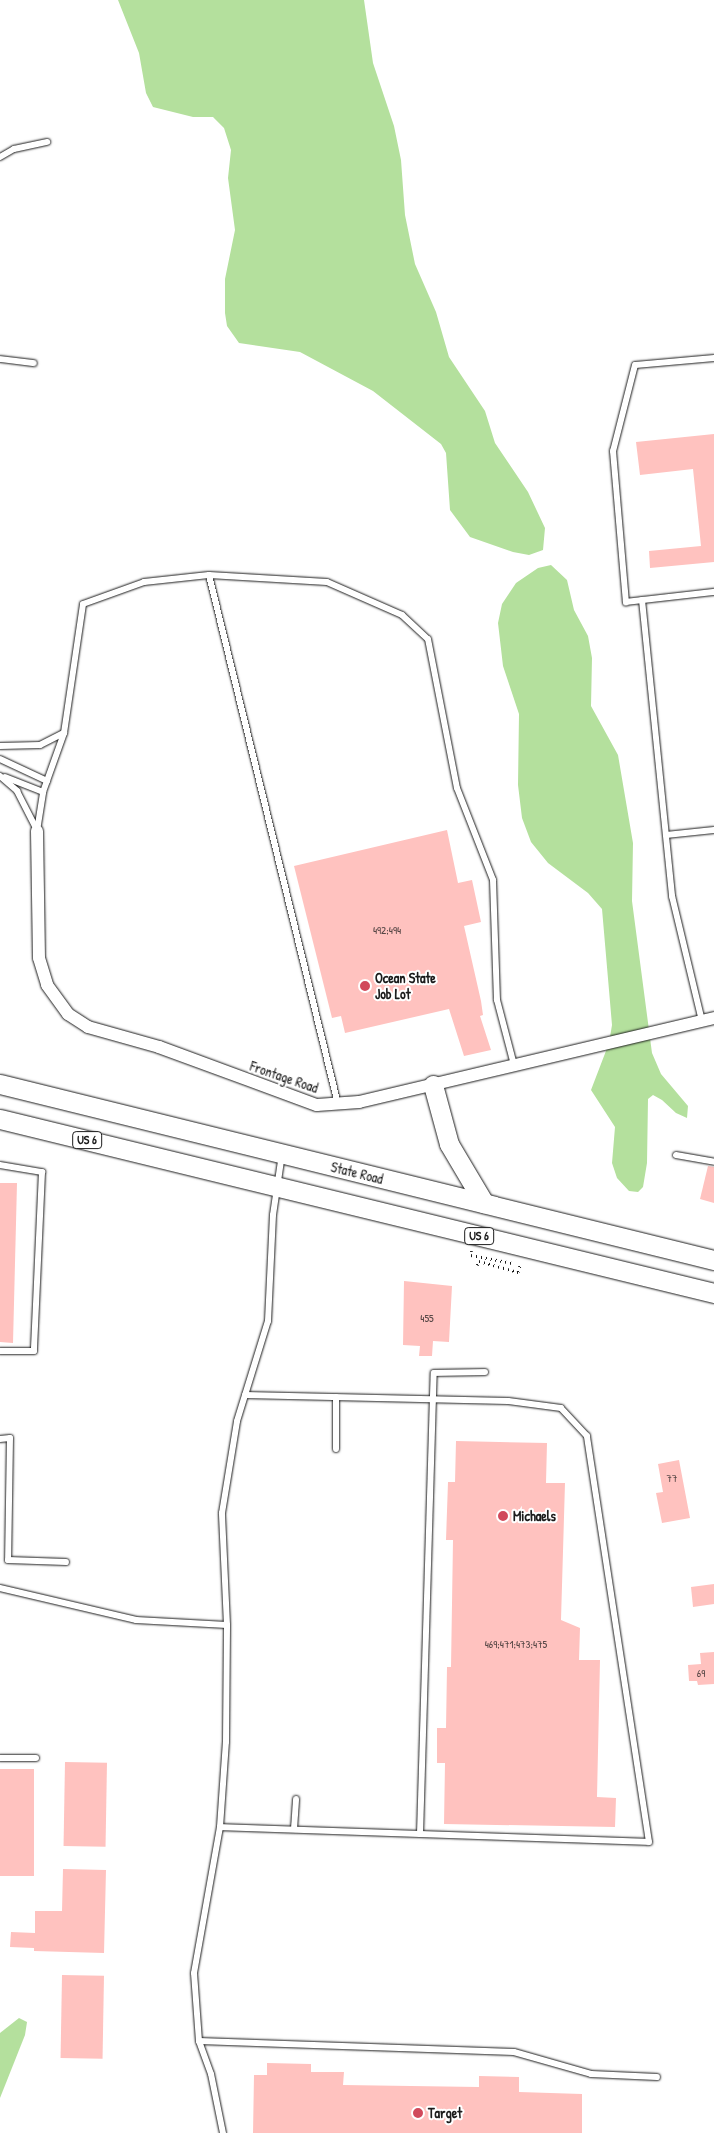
<!DOCTYPE html>
<style>
body{margin:0}
#map{position:relative;width:714px;height:2133px;overflow:hidden;background:#fff;font-family:"Patrick Hand",sans-serif}
div>[style]{position:absolute}
.green>*{inset:0;background:#b4e09d}
.building>*{inset:0;background:#ffc2bf;transform-origin:0 0}
.path>*{height:2.5px;margin-top:-1.25px;transform-origin:0;background:repeating-linear-gradient(90deg,#1c1c1c 0 1px,transparent 0 5px)}
.roads{filter:drop-shadow(0 0 1px #1c1c1c) drop-shadow(0 0 1px #1c1c1c)}
.service>*{height:6px;margin:-3px;padding:0 3px;transform-origin:3px;border-radius:3px;background:#fff}
.minor>*{height:12px;margin:-6px;padding:0 6px;transform-origin:6px;border-radius:6px;background:#fff}
.primary>*{height:19px;margin:-9.5px;padding:0 9.5px;transform-origin:9.5px;border-radius:9.5px;background:#fff}
.dots>*{width:14px;height:14px;translate:-50% -50%;box-sizing:border-box;border:2px solid #fff;border-radius:50%}
span{translate:-50% -50%;white-space:nowrap;text-align:center;line-height:1.15;-webkit-text-stroke:4px #fff;paint-order:stroke}
.number-label{font-size:11px;color:#554645}
.number-label span{-webkit-text-stroke-width:0}
.shield-label span{padding:1px 4px;background:#fff;border:1px solid;border-radius:4px;-webkit-text-stroke-width:0}
.shield-label{font-size:12px;color:#1c1c1c;font-weight:700}
.poi-label{font-size:14px;color:#1c1c1c;font-weight:700}
.left{translate:0 -50%;text-align:left}
.street-label{font-size:14px;color:#1c1c1c}
</style>
<div id="map">
<div class="green">
<div style="clip-path:polygon(118px 0,364px 0,373px 63px,394px 126px,401px 160px,405px 215px,415px 264px,436px 312px,449px 357px,485px 411px,495px 443px,528px 492px,545px 528px,543px 550px,529px 555px,513px 552px,470px 537px,450px 510px,446px 453px,441px 444px,373px 391px,300px 352px,239px 343px,227px 326px,225px 313px,225px 279px,235px 230px,228px 178px,231px 150px,224px 128px,213px 117px,193px 117px,153px 107px,146px 93px,139px 53px)"></div>
<div style="clip-path:polygon(551px 565px,567px 580px,574px 610px,588px 636px,592px 658px,591px 706px,618px 755px,633px 843px,632px 901px,652px 1053px,661px 1074px,688px 1106px,687px 1118px,676px 1113px,662px 1100px,653px 1095px,648px 1099px,647px 1163px,643px 1187px,638px 1192px,629px 1191px,617px 1178px,612px 1163px,615px 1127px,591px 1090px,609px 1043px,612px 1025px,602px 909px,588px 893px,548px 863px,531px 842px,522px 818px,518px 785px,519px 714px,503px 666px,498px 623px,502px 604px,516px 583px,538px 568px)"></div>
<div style="clip-path:polygon(19px 2018px,27px 2022px,25px 2035px,0 2098px,0 2033px)"></div>
</div>
<div class="building">
<div style="clip-path:polygon(714px 434px,714px 562px,650px 568px,649px 551px,701px 546px,693px 469px,640px 475px,636px 442px)"></div>
<div style="clip-path:polygon(447px 830px,458px 883px,472px 880px,481px 922px,464px 926px,481px 1001px,483px 1015px,480px 1016px,491px 1050px,464px 1056px,449px 1009px,345px 1033px,341px 1016px,332px 1018px,294px 866px)"></div>
<div style="clip-path:polygon(708px 1166px,714px 1167px,714px 1203px,700px 1199px)"></div>
<div style="clip-path:polygon(0 1183px,17px 1183px,13px 1343px,0 1342px)"></div>
<div style="clip-path:polygon(404px 1281px,452px 1286px,449px 1342px,433px 1341px,432px 1356px,419px 1356px,420px 1346px,403px 1345px)"></div>
<div style="clip-path:polygon(456px 1441px,547px 1443px,546px 1483px,565px 1483px,561px 1620px,580px 1628px,579px 1660px,600px 1660px,597px 1797px,616px 1798px,615px 1827px,444px 1824px,445px 1763px,437px 1763px,437px 1728px,446px 1728px,447px 1667px,451px 1667px,453px 1540px,446px 1540px,448px 1482px,455px 1482px)"></div>
<div style="clip-path:polygon(679px 1460px,690px 1518px,662px 1523px,656px 1493px,663px 1492px,658px 1464px)"></div>
<div style="clip-path:polygon(714px 1584px,714px 1604px,693px 1607px,691px 1587px)"></div>
<div style="clip-path:polygon(714px 1652px,714px 1684px,698px 1685px,697px 1681px,689px 1681px,688px 1665px,701px 1664px,700px 1653px)"></div>
<div style="left:65px;top:1762px;width:42px;height:84px;rotate:1deg"></div>
<div style="left:0;top:1769px;width:34px;height:107px"></div>
<div style="clip-path:polygon(63px 1869px,106px 1870px,104px 1953px,34px 1951px,34px 1948px,10px 1947px,11px 1932px,35px 1933px,35px 1911px,62px 1911px)"></div>
<div style="left:62px;top:1975px;width:42px;height:83px;rotate:1deg"></div>
<div style="clip-path:polygon(267px 2063px,311px 2064px,311px 2072px,344px 2072px,343px 2085px,479px 2087px,479px 2076px,519px 2077px,519px 2092px,582px 2094px,582px 2133px,253px 2133px,254px 2075px,267px 2075px)"></div>
</div>
<div class="path">
<div style="left:472px;top:1251px;width:4px;rotate:104deg"></div>
<div style="left:471px;top:1255px;width:42px;rotate:11deg"></div>
<div style="left:477px;top:1265px;width:4px;rotate:-63deg"></div>
<div style="left:479px;top:1261px;width:41px;rotate:15.8deg"></div>
<div style="left:518px;top:1272px;width:8px;rotate:-76deg"></div>
</div>
<div class="roads">
<div class="service">
<div style="left:0;top:157px;width:16px;rotate:-30deg"></div>
<div style="left:14px;top:149px;width:34px;rotate:-12deg"></div>
<div style="left:714px;top:358px;width:79px;rotate:174.9deg"></div>
<div style="left:635px;top:365px;width:89px;rotate:104.3deg"></div>
<div style="left:613px;top:451px;width:152px;rotate:85.1deg"></div>
<div style="left:626px;top:602px;width:89px;rotate:-6.5deg"></div>
<div style="left:0;top:359px;width:34px;rotate:7deg"></div>
<div style="left:209px;top:575px;width:545px;rotate:76.3deg"></div>
<div style="left:642px;top:600px;width:298px;rotate:84.2deg"></div>
<div style="left:672px;top:896px;width:129px;rotate:76.5deg"></div>
<div style="left:0;top:746px;width:40px;rotate:-1.4deg"></div>
<div style="left:40px;top:745px;width:27px;rotate:-27deg"></div>
<div style="left:0;top:759px;width:52px;rotate:25.1deg"></div>
<div style="left:0;top:776px;width:23px;rotate:41deg"></div>
<div style="left:17px;top:791px;width:44px;rotate:62.9deg"></div>
<div style="left:5px;top:777px;width:41px;rotate:21.5deg"></div>
<div style="left:37px;top:831px;width:39px;rotate:-81deg"></div>
<div style="left:43px;top:792px;width:63px;rotate:-70.4deg"></div>
<div style="left:64px;top:733px;width:130px;rotate:-81.6deg"></div>
<div style="left:83px;top:604px;width:65px;rotate:-19.8deg"></div>
<div style="left:144px;top:582px;width:65px;rotate:-6.1deg"></div>
<div style="left:209px;top:575px;width:118px;rotate:3.4deg"></div>
<div style="left:327px;top:582px;width:82px;rotate:23.7deg"></div>
<div style="left:402px;top:615px;width:35px;rotate:43deg"></div>
<div style="left:428px;top:639px;width:152px;rotate:79deg"></div>
<div style="left:457px;top:788px;width:99px;rotate:68.6deg"></div>
<div style="left:493px;top:880px;width:120px;rotate:88.1deg"></div>
<div style="left:497px;top:1000px;width:67px;rotate:75.3deg"></div>
<div style="left:666px;top:835px;width:48px;rotate:-5.9deg"></div>
<div style="left:676px;top:1155px;width:39px;rotate:10deg"></div>
<div style="left:0;top:1165px;width:43px;rotate:9.5deg"></div>
<div style="left:42px;top:1172px;width:179px;rotate:92.6deg"></div>
<div style="left:34px;top:1351px;width:34px;rotate:180deg"></div>
<div style="left:0;top:1439px;width:10px;rotate:-6deg"></div>
<div style="left:10px;top:1438px;width:122px;rotate:90.9deg"></div>
<div style="left:8px;top:1560px;width:58px;rotate:2deg"></div>
<div style="left:336px;top:1449px;width:52px;rotate:-90deg"></div>
<div style="left:0;top:1588px;width:140px;rotate:13.2deg"></div>
<div style="left:136px;top:1620px;width:91px;rotate:3.1deg"></div>
<div style="left:227px;top:1625px;width:112px;rotate:-92.6deg"></div>
<div style="left:222px;top:1513px;width:93px;rotate:-80.7deg"></div>
<div style="left:237px;top:1421px;width:105px;rotate:-72.8deg"></div>
<div style="left:268px;top:1321px;width:106px;rotate:-87.3deg"></div>
<div style="left:273px;top:1215px;width:62px;rotate:-81.6deg"></div>
<div style="left:0;top:1758px;width:36px"></div>
<div style="left:220px;top:1827px;width:429px;rotate:2deg"></div>
<div style="left:649px;top:1842px;width:411px;rotate:-98.7deg"></div>
<div style="left:587px;top:1436px;width:38px;rotate:-133deg"></div>
<div style="left:561px;top:1408px;width:53px;rotate:-172.5deg"></div>
<div style="left:508px;top:1401px;width:263px;rotate:-178.7deg"></div>
<div style="left:294px;top:1829px;width:30px;rotate:-86deg"></div>
<div style="left:420px;top:1834px;width:461px;rotate:-88.3deg"></div>
<div style="left:434px;top:1373px;width:51px;rotate:-1.1deg"></div>
<div style="left:199px;top:2041px;width:315px;rotate:2deg"></div>
<div style="left:514px;top:2052px;width:80px;rotate:15.9deg"></div>
<div style="left:591px;top:2074px;width:66px;rotate:2.6deg"></div>
<div style="left:223px;top:2133px;width:60px;rotate:-101.5deg"></div>
<div style="left:211px;top:2074px;width:35px;rotate:-110deg"></div>
<div style="left:199px;top:2041px;width:68px;rotate:-94.2deg"></div>
<div style="left:194px;top:1973px;width:148px;rotate:-79.9deg"></div>
<div style="left:220px;top:1827px;width:85px;rotate:-86deg"></div>
<div style="left:226px;top:1742px;width:117px;rotate:-89.5deg"></div>
</div>
<div class="minor">
<div style="left:37px;top:831px;width:127px;rotate:89.1deg"></div>
<div style="left:39px;top:958px;width:28px;rotate:73deg"></div>
<div style="left:47px;top:985px;width:36px;rotate:54deg"></div>
<div style="left:68px;top:1014px;width:24px;rotate:33deg"></div>
<div style="left:88px;top:1027px;width:74px;rotate:15.7deg"></div>
<div style="left:159px;top:1047px;width:168px;rotate:20.2deg"></div>
<div style="left:317px;top:1105px;width:42px;rotate:-4.1deg"></div>
<div style="left:359px;top:1102px;width:365px;rotate:-13.3deg"></div>
</div>
<div class="primary">
<div style="left:0;top:1084px;width:735px;rotate:13.85deg"></div>
<div style="left:433px;top:1085px;width:61px;rotate:74.8deg"></div>
<div style="left:449px;top:1144px;width:69px;rotate:59.3deg"></div>
<div style="left:0;top:1119px;width:735px;rotate:13.7deg"></div>
</div>
</div>
<div class="dots">
<div style="left:365px;top:986px;background:#d1495b"></div>
<div style="left:503px;top:1516px;background:#d1495b"></div>
<div style="left:418px;top:2113px;background:#d1495b"></div>
</div>
<div class="number-label">
<span style="left:387px;top:930px">492;494</span>
<span style="left:427px;top:1318px">455</span>
<span style="left:672px;top:1478px">77</span>
<span style="left:516px;top:1644px">469;471;473;475</span>
<span style="left:701px;top:1673px">69</span>
</div>
<div class="shield-label">
<span style="left:87px;top:1140px">US 6</span>
<span style="left:479px;top:1236px">US 6</span>
</div>
<div class="poi-label">
<span class="left" style="left:375px;top:986px">Ocean State<br>Job Lot</span>
<span class="left" style="left:513px;top:1516px">Michaels</span>
<span class="left" style="left:428px;top:2113px">Target</span>
</div>
<div class="street-label">
<span style="left:284px;top:1077px;rotate:19deg">Frontage Road</span>
<span style="left:357px;top:1173px;rotate:14deg">State Road</span>
</div>
</div>
